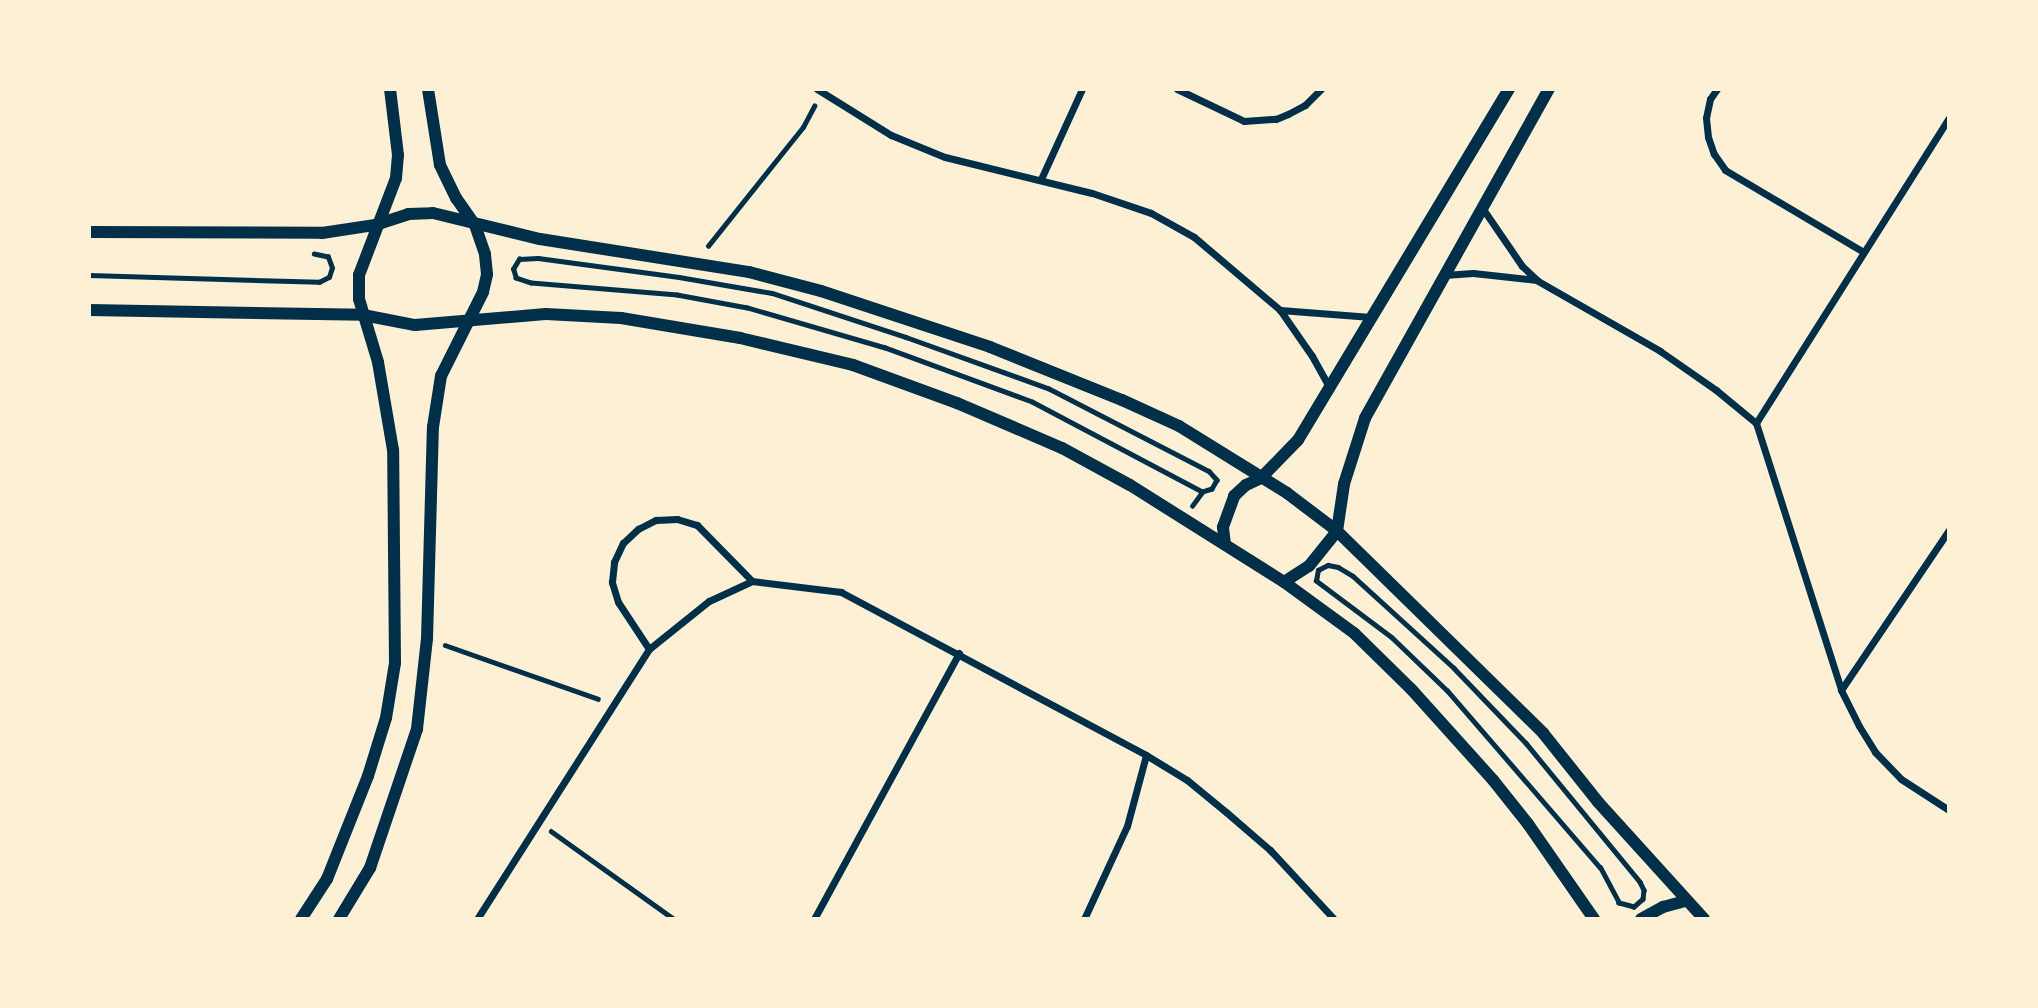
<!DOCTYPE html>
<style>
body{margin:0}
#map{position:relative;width:2038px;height:1008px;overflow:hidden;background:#fdf0d5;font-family:Merriweather,serif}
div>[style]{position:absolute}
.path>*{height:4.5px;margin:-2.25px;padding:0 2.25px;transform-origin:2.25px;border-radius:2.25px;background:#003049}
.minor>*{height:7px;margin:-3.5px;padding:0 3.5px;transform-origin:3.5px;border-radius:3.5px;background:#003049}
.tertiary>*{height:12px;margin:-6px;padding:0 6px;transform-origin:6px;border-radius:6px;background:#003049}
span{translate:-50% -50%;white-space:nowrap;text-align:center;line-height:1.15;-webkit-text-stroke:7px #fdf0d5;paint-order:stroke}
.frame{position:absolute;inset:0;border:91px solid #fdf0d5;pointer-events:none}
</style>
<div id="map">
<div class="path">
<div style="left:708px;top:246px;width:152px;rotate:-51.4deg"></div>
<div style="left:803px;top:127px;width:24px;rotate:-62deg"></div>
<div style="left:538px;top:258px;width:142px;rotate:7.7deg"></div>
<div style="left:679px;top:277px;width:94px;rotate:9.8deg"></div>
<div style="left:772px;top:293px;width:141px;rotate:18.2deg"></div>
<div style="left:906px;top:337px;width:151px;rotate:19.8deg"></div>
<div style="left:1048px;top:388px;width:181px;rotate:27.3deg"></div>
<div style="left:1209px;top:471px;width:12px;rotate:48deg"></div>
<div style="left:1217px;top:480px;width:10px;rotate:119deg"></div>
<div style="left:1212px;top:489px;width:10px;rotate:163deg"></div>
<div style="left:1202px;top:492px;width:192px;rotate:-152.1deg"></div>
<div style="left:1032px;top:402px;width:157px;rotate:-159.8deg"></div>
<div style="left:885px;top:348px;width:144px;rotate:-163.8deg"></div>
<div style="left:747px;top:308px;width:71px;rotate:-169.5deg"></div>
<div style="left:677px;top:295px;width:146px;rotate:-175.3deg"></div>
<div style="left:531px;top:283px;width:16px;rotate:-162deg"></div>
<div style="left:516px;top:278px;width:9px;rotate:-108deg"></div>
<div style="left:513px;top:269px;width:12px;rotate:-59deg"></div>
<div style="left:519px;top:259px;width:19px;rotate:-3deg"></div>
<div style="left:89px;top:275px;width:230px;rotate:1.7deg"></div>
<div style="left:319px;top:282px;width:11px;rotate:-27deg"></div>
<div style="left:329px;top:277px;width:9px;rotate:-72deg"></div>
<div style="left:332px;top:268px;width:12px;rotate:-110deg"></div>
<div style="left:328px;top:257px;width:14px;rotate:-168deg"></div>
<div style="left:1192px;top:506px;width:17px;rotate:-54deg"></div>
<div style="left:1328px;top:565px;width:10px;rotate:11deg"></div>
<div style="left:1338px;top:567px;width:17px;rotate:31deg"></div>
<div style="left:1353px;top:576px;width:137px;rotate:42.3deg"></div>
<div style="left:1454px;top:668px;width:104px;rotate:46.2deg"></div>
<div style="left:1526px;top:743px;width:180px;rotate:50.6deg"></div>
<div style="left:1640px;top:882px;width:9px;rotate:63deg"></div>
<div style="left:1644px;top:890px;width:9px;rotate:96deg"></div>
<div style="left:1643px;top:899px;width:12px;rotate:138deg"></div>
<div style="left:1634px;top:907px;width:16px;rotate:-165deg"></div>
<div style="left:1619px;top:903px;width:40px;rotate:-118deg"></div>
<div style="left:1600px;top:868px;width:234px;rotate:-130.8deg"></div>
<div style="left:1447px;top:691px;width:76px;rotate:-136.1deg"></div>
<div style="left:1392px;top:638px;width:95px;rotate:-143.1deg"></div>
<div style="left:1316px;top:581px;width:11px;rotate:-80deg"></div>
<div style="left:1318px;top:570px;width:11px;rotate:-27deg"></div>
<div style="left:445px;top:645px;width:162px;rotate:19.4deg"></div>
<div style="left:551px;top:831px;width:151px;rotate:35.6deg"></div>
</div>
<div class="minor">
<div style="left:817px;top:89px;width:87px;rotate:31.9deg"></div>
<div style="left:891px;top:135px;width:58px;rotate:22.2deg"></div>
<div style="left:945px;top:157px;width:151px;rotate:13.8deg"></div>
<div style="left:1092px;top:193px;width:62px;rotate:18.7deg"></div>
<div style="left:1151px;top:213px;width:49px;rotate:29.2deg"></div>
<div style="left:1194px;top:237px;width:113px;rotate:40.3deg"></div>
<div style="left:1280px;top:310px;width:56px;rotate:55.2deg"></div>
<div style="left:1312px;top:356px;width:38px;rotate:61deg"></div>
<div style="left:1177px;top:89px;width:74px;rotate:25.5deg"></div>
<div style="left:1244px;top:121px;width:32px;rotate:-4deg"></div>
<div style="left:1276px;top:119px;width:13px;rotate:-23deg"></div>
<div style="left:1288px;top:114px;width:19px;rotate:-28deg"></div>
<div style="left:1305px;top:105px;width:23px;rotate:-45deg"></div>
<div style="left:1717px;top:89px;width:12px;rotate:125deg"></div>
<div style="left:1710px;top:99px;width:19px;rotate:102deg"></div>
<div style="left:1706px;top:118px;width:19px;rotate:84deg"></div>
<div style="left:1708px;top:137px;width:18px;rotate:71deg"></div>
<div style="left:1714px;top:154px;width:19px;rotate:55deg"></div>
<div style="left:1725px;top:170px;width:159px;rotate:30.6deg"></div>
<div style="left:1041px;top:179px;width:99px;rotate:-65.5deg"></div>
<div style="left:1483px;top:209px;width:69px;rotate:55.6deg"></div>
<div style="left:1522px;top:266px;width:22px;rotate:43deg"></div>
<div style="left:1538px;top:281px;width:141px;rotate:29.8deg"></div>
<div style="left:1660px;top:351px;width:68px;rotate:34.9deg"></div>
<div style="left:1716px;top:390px;width:52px;rotate:39.5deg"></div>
<div style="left:1756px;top:423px;width:280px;rotate:72.3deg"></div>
<div style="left:1841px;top:690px;width:40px;rotate:63.4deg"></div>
<div style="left:1859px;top:726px;width:31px;rotate:58deg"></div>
<div style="left:1875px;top:752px;width:37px;rotate:46deg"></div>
<div style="left:1901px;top:779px;width:57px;rotate:32.9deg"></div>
<div style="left:1444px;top:275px;width:29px;rotate:-4deg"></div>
<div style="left:1473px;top:273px;width:64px;rotate:6.2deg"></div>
<div style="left:1280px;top:310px;width:91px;rotate:4.4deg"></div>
<div style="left:1756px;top:423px;width:361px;rotate:-57.7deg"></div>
<div style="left:649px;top:649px;width:56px;rotate:-123.4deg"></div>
<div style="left:618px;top:602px;width:21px;rotate:-107deg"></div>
<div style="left:612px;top:582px;width:20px;rotate:-84deg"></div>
<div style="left:614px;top:562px;width:21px;rotate:-65deg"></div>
<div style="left:623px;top:543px;width:21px;rotate:-43deg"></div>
<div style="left:638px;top:529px;width:20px;rotate:-27deg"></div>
<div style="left:656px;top:520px;width:21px;rotate:-3deg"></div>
<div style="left:677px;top:519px;width:21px;rotate:17deg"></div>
<div style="left:697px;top:525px;width:78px;rotate:45.5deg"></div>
<div style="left:1841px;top:690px;width:193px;rotate:-56deg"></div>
<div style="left:477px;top:919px;width:320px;rotate:-57.5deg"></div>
<div style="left:649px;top:649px;width:77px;rotate:-38.7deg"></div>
<div style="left:709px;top:601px;width:47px;rotate:-24.9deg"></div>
<div style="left:752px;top:581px;width:90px;rotate:7deg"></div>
<div style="left:841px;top:592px;width:346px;rotate:28.1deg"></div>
<div style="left:1146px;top:755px;width:48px;rotate:31.4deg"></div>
<div style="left:1187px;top:780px;width:50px;rotate:39.4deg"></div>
<div style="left:1226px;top:812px;width:58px;rotate:40.8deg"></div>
<div style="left:1270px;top:850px;width:94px;rotate:47.2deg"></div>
<div style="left:814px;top:919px;width:303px;rotate:-61.4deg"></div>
<div style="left:1084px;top:919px;width:102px;rotate:-65.2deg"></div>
<div style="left:1127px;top:826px;width:73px;rotate:-75deg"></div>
</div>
<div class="tertiary">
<div style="left:89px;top:232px;width:233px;rotate:0.2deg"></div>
<div style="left:322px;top:233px;width:54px;rotate:-8.6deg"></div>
<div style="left:375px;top:225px;width:35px;rotate:-18deg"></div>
<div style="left:408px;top:214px;width:25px;rotate:-2deg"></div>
<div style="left:433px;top:213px;width:110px;rotate:13.7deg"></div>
<div style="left:540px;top:239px;width:212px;rotate:9deg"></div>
<div style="left:749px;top:272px;width:74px;rotate:14.8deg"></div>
<div style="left:821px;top:291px;width:178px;rotate:18.3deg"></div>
<div style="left:990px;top:347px;width:142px;rotate:21.9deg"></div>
<div style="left:1122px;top:400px;width:63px;rotate:24.5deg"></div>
<div style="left:1179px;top:426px;width:127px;rotate:31.8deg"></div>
<div style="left:1287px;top:493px;width:63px;rotate:37.2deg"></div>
<div style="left:1337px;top:531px;width:289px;rotate:44.4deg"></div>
<div style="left:1543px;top:733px;width:88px;rotate:51.4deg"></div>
<div style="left:1598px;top:802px;width:158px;rotate:47.8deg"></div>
<div style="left:89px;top:310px;width:274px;rotate:1deg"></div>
<div style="left:363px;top:315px;width:53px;rotate:10.9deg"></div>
<div style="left:415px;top:325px;width:131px;rotate:-4.8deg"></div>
<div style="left:546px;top:314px;width:75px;rotate:3.1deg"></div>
<div style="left:621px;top:318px;width:121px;rotate:9.5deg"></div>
<div style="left:740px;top:338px;width:116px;rotate:13.4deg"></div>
<div style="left:853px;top:365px;width:111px;rotate:20.1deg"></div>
<div style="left:957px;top:403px;width:114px;rotate:23.2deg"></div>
<div style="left:1062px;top:448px;width:77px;rotate:28.6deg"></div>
<div style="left:1130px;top:485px;width:182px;rotate:32.2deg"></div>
<div style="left:1284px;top:582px;width:87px;rotate:36.1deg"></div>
<div style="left:1354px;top:633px;width:81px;rotate:44.5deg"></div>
<div style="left:1412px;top:690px;width:121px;rotate:48deg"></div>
<div style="left:1493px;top:780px;width:56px;rotate:51.5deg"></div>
<div style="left:1528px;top:824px;width:116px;rotate:55.2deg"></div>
<div style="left:1225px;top:544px;width:17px;rotate:-97deg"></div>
<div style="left:1223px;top:527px;width:33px;rotate:-70deg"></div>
<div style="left:1234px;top:496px;width:16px;rotate:-43deg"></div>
<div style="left:1246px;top:485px;width:17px;rotate:-25deg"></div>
<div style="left:1261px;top:478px;width:53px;rotate:-45.8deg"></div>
<div style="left:1298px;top:440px;width:410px;rotate:-59deg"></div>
<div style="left:1284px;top:582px;width:30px;rotate:-33deg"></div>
<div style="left:1309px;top:566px;width:45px;rotate:-51.3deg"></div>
<div style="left:1337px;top:531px;width:48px;rotate:-81.5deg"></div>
<div style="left:1344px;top:484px;width:69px;rotate:-72.3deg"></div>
<div style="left:1365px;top:418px;width:377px;rotate:-60.8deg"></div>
<div style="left:301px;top:919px;width:48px;rotate:-57deg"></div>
<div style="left:327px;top:879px;width:111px;rotate:-68.3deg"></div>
<div style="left:368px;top:776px;width:61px;rotate:-72.8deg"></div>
<div style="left:386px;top:718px;width:56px;rotate:-80.7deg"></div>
<div style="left:395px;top:663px;width:213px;rotate:-90.5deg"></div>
<div style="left:393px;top:450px;width:89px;rotate:-99.7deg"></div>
<div style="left:378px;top:362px;width:66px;rotate:-106.8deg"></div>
<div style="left:359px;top:299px;width:24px;rotate:-90deg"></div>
<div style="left:359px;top:275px;width:104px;rotate:-69.1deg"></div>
<div style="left:396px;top:178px;width:23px;rotate:-85deg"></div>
<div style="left:398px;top:155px;width:66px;rotate:-96.9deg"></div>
<div style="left:339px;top:919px;width:60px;rotate:-58.7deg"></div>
<div style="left:370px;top:868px;width:147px;rotate:-71.3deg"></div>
<div style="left:417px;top:729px;width:91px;rotate:-83.7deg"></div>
<div style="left:427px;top:639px;width:212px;rotate:-88.4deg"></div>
<div style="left:433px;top:427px;width:52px;rotate:-81.1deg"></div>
<div style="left:441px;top:376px;width:94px;rotate:-63.4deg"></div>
<div style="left:483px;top:292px;width:18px;rotate:-77deg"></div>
<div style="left:487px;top:274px;width:20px;rotate:-96deg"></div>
<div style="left:485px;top:254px;width:31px;rotate:-109deg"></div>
<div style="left:475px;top:225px;width:33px;rotate:-125deg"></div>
<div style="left:456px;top:198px;width:37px;rotate:-116deg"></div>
<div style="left:440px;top:165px;width:77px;rotate:-99deg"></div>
<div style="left:1641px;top:919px;width:25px;rotate:-29deg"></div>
<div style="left:1663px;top:907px;width:24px;rotate:-15deg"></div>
</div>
<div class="frame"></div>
</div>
